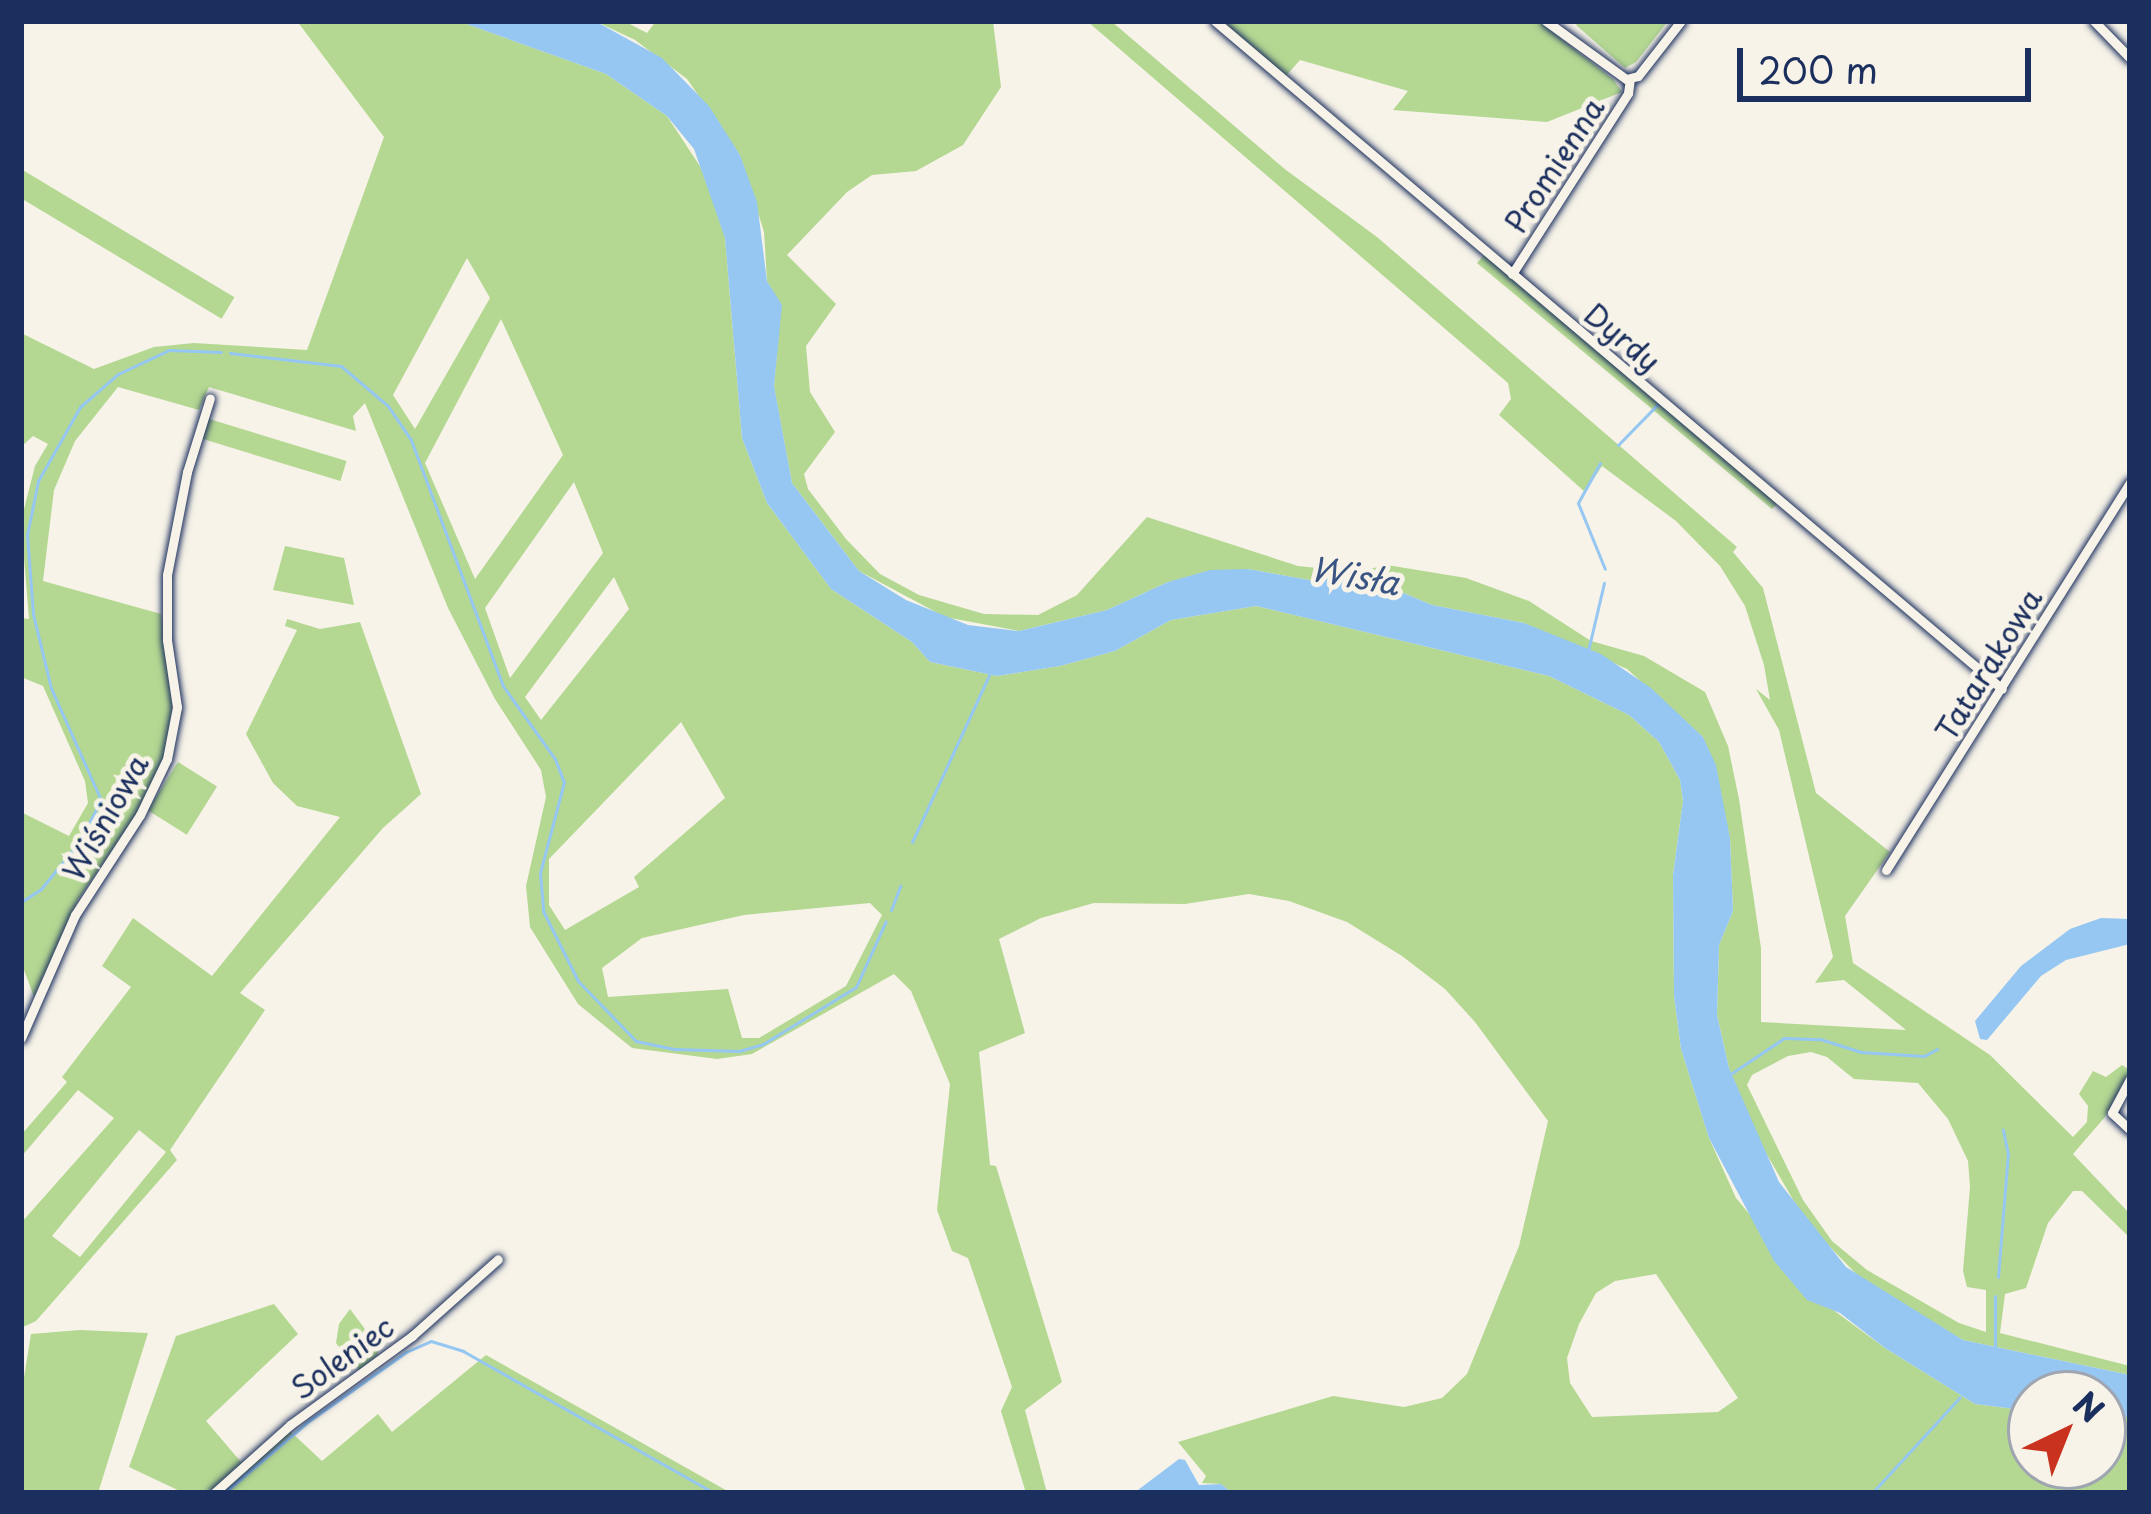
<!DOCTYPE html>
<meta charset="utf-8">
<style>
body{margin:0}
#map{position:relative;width:2151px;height:1514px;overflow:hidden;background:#f7f3e8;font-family:"Playpen Sans",sans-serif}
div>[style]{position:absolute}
.green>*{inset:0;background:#b4d892;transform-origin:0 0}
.water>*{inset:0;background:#95c7f2}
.stream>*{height:3px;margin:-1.5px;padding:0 1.5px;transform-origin:1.5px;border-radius:1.5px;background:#95c7f2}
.roads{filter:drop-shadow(0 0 3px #1b2f5e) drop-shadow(0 0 3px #1b2f5e)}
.street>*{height:9px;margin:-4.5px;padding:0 4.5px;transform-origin:4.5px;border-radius:4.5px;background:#f7f3e8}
span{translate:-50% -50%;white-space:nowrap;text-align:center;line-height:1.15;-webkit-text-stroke:10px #f7f3e8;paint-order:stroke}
.street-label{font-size:30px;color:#1b2f5e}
.water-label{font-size:33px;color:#3a5583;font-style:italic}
.frame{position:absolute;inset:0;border:24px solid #1b2f5e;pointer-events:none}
.north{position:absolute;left:2007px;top:1370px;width:120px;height:120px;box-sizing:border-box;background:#f7f3e8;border:3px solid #9fa5b1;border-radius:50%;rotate:43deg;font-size:33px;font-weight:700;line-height:48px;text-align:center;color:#1b2f5e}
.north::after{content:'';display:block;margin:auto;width:42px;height:54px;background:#c8321e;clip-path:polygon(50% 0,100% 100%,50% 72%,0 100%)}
.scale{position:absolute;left:1737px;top:48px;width:294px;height:54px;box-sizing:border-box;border:6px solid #1b2f5e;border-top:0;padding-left:15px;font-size:36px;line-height:42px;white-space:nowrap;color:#1b2f5e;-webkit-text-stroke:9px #f7f3e8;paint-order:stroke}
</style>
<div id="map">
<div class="green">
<div style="clip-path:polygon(evenodd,297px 21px,458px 21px,606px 74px,667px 116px,709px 180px,725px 238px,742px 438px,767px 503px,831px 589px,912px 642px,930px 662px,997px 676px,1060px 666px,1115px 651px,1171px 620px,1256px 606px,1549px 676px,1629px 715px,1659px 742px,1680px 780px,1683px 801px,1673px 875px,1674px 996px,1681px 1049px,1709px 1138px,1736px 1198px,1821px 1301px,1885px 1348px,1975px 1404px,2031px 1411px,2031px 1466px,2103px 1466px,2103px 1411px,2130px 1418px,2130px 1493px,1232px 1493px,1221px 1484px,1202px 1483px,1206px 1476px,1178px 1442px,1333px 1396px,1404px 1407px,1442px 1398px,1467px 1374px,1519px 1246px,1548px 1121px,1475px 1022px,1445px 989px,1402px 956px,1347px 922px,1289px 901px,1249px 894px,1185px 904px,1094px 903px,1041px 918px,999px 939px,1025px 1033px,979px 1052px,990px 1165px,996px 1166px,1062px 1382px,1025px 1410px,1047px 1493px,1026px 1493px,1001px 1411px,1012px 1387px,968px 1258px,952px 1251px,937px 1210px,950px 1084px,911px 991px,894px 974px,752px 1054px,717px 1059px,632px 1048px,578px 1004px,530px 927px,526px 886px,546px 797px,541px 770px,495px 699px,448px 608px,365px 403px,353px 416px,356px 431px,209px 387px,199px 410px,118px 387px,75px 441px,54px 490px,43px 581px,161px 614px,173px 712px,166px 755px,147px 799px,78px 900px,34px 997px,21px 962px,21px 812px,69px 836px,88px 803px,85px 781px,43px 686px,21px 677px,21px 618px,29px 619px,21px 521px,35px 466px,48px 444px,33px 436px,21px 447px,21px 333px,94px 369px,154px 347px,194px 343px,307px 350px,384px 137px,297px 21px,467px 258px,490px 298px,415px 429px,393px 395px,467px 258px,297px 21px,501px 319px,563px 455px,475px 579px,425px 463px,501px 319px,297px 21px,574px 482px,603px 553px,510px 678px,485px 608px,574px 482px,297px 21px,614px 577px,629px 609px,541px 720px,525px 697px,614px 577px,297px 21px,681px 722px,725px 798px,634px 877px,639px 887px,565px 930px,549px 905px,549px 859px,681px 722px,297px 21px,870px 903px,882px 915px,846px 986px,759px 1038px,742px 1038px,728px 989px,608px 997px,602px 968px,642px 938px,744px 915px,870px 903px,297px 21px,1656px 1274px,1738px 1398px,1718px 1412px,1592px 1417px,1570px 1383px,1567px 1358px,1579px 1324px,1596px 1293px,1615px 1281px,1656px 1274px)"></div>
<div style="clip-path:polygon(evenodd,595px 21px,624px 21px,647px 33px,656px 21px,993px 21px,1001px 87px,963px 145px,916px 171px,872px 175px,847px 192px,787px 255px,836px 304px,806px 346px,810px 392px,835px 432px,804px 474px,808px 489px,846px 539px,880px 574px,919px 595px,984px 614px,1038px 615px,1077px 595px,1147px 517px,1298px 566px,1355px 572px,1387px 565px,1466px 578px,1529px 601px,1591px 641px,1644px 656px,1705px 692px,1728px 746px,1739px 799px,1761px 948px,1761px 1022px,1906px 1030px,1844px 980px,1815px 983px,1833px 957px,1779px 730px,1756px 689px,1770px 700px,1764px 665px,1745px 606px,1720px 566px,1676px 521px,1602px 466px,1585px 492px,1499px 415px,1511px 399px,1508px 383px,1087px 21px,1111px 21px,1286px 170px,1377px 237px,1737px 547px,1733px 552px,1763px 588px,1816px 793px,1890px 852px,1845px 916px,1853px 963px,1990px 1055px,2073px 1137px,2087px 1122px,2088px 1106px,2079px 1094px,2093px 1071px,2106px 1077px,2122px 1065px,2130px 1070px,2105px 1117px,2073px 1154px,2130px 1214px,2130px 1238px,2082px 1191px,2073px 1191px,2048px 1223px,2026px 1288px,2005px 1294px,2000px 1333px,2130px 1366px,2130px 1375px,1963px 1340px,1861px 1279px,1806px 1222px,1755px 1134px,1729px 1068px,1717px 1015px,1719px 945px,1733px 911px,1730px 838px,1703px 737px,1627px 669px,1524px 623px,1432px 605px,1382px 584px,1330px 577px,1315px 581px,1248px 569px,1168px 582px,1107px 610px,1019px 631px,945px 617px,859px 571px,792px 483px,774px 387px,781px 305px,767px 281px,764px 232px,740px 155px,687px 79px,635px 40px,595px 21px,1811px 1052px,1827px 1057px,1854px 1079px,1918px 1083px,1948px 1119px,1968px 1161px,1970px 1187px,1963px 1271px,1967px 1287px,1986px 1290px,1986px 1332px,1959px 1323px,1867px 1270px,1832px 1241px,1803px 1200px,1747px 1085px,1752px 1075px,1788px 1056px,1811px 1052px)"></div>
<div style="clip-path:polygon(1220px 21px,1538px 21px,1613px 79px,1622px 92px,1547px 122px,1393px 110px,1408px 91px,1300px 60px,1285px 77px)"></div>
<div style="clip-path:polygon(1579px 21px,1668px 21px,1636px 62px,1625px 68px,1576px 25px)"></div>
<div style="left:21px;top:169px;width:249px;height:25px;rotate:31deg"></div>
<div style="clip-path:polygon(1484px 255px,1610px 360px,1777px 504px,1772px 509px,1477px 263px)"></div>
<div style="left:206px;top:418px;width:147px;height:21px;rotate:17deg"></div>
<div style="clip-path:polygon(285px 546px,344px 558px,354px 605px,273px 590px)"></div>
<div style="clip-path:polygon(evenodd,287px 619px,320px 629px,360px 622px,421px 794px,383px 828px,240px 993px,265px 1010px,170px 1150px,177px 1160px,36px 1321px,21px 1328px,21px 1223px,114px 1118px,78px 1090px,21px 1157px,21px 1135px,67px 1082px,62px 1077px,131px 987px,102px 966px,133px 918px,212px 976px,340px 817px,297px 806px,273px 783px,246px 734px,297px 630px,285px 626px,287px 619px,139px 1130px,166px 1152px,80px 1257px,52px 1236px,139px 1130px)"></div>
<div style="left:178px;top:762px;width:46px;height:57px;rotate:32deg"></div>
<div style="clip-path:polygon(274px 1304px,298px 1334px,206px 1421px,241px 1462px,291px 1432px,322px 1461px,378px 1414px,392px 1432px,486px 1355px,731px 1493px,184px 1493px,129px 1467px,176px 1336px)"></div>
<div style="clip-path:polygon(350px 1309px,377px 1345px,378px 1355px,359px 1371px,336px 1343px,339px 1324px)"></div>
<div style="clip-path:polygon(80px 1330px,148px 1333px,98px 1493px,21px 1493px,21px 1396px,31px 1334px)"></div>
</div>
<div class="water">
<div style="clip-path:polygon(458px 21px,595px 21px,662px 58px,709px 106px,740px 155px,757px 202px,767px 281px,782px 305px,774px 386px,792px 483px,859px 571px,906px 600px,968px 625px,1019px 631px,1107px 610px,1168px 582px,1210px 570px,1248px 569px,1315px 581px,1330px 577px,1382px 584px,1432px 605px,1524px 623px,1601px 654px,1651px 688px,1703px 737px,1716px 765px,1730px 838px,1733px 911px,1719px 945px,1717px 1015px,1729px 1068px,1779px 1182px,1846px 1267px,1963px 1340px,2130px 1375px,2130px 1418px,2103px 1411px,2103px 1394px,2031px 1394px,2031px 1411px,1975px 1404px,1885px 1348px,1840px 1313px,1807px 1300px,1774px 1261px,1709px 1138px,1681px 1049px,1674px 996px,1673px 875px,1683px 801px,1680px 780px,1659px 742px,1629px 715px,1549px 676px,1256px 606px,1171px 620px,1115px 651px,1060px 666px,997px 676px,930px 662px,912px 642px,831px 589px,767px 503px,742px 438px,725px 238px,694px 149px,667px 116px,606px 74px)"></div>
<div style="clip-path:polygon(2101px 918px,2130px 919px,2130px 944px,2066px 960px,2041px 976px,1987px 1040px,1980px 1039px,1975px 1021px,2021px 966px,2070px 929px)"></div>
<div style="clip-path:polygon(1179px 1459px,1185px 1460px,1199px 1485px,1221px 1484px,1232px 1493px,1134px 1493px)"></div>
</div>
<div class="stream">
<div style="left:230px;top:353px;width:112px;rotate:6.7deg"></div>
<div style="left:341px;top:366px;width:62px;rotate:40.4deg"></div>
<div style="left:388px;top:406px;width:41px;rotate:55.9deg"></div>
<div style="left:411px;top:440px;width:263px;rotate:69.5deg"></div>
<div style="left:503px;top:686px;width:90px;rotate:54.5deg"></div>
<div style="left:555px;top:759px;width:25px;rotate:69deg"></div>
<div style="left:564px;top:782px;width:94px;rotate:104.8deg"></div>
<div style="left:540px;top:873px;width:38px;rotate:85deg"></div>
<div style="left:543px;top:911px;width:78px;rotate:63.4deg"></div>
<div style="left:578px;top:981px;width:83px;rotate:46deg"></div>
<div style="left:636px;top:1041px;width:40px;rotate:12deg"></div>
<div style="left:675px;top:1049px;width:64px;rotate:1.8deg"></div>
<div style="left:739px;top:1051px;width:25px;rotate:-16deg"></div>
<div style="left:763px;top:1044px;width:109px;rotate:-31.5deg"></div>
<div style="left:856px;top:987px;width:72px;rotate:-65.6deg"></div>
<div style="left:1618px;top:445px;width:56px;rotate:-45.7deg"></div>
<div style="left:1600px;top:463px;width:46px;rotate:118.8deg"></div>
<div style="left:1578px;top:503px;width:71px;rotate:67.8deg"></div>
<div style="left:1588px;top:651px;width:70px;rotate:-76.8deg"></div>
<div style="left:912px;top:842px;width:184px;rotate:-65.2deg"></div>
<div style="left:21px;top:902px;width:24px;rotate:-33deg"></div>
<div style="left:41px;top:889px;width:60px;rotate:-51deg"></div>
<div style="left:79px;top:842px;width:47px;rotate:-62.4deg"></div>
<div style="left:101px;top:800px;width:123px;rotate:-114.1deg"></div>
<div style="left:51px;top:688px;width:76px;rotate:-103.7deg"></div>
<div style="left:33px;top:614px;width:79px;rotate:-94.3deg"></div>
<div style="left:27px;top:535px;width:55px;rotate:-78.5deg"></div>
<div style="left:38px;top:481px;width:85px;rotate:-60.4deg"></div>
<div style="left:80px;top:407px;width:50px;rotate:-41deg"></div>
<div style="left:118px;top:374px;width:56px;rotate:-25.2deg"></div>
<div style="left:169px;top:350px;width:52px;rotate:2.2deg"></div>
<div style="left:891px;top:910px;width:26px;rotate:-69deg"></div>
<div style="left:1732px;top:1073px;width:63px;rotate:-33.9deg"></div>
<div style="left:1784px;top:1038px;width:36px;rotate:2deg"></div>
<div style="left:1820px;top:1039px;width:43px;rotate:17.6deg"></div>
<div style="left:1861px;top:1052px;width:63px;rotate:3.6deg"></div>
<div style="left:1924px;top:1056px;width:15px;rotate:-28deg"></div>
<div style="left:1998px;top:1277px;width:123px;rotate:-85.4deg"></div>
<div style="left:2008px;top:1154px;width:25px;rotate:-102deg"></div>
<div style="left:1995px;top:1354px;width:58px;rotate:-90deg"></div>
<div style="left:224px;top:1493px;width:111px;rotate:-40.3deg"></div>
<div style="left:309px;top:1421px;width:119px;rotate:-35.4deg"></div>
<div style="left:406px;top:1352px;width:27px;rotate:-24deg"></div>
<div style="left:431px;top:1341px;width:34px;rotate:17deg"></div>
<div style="left:463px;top:1351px;width:288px;rotate:29.5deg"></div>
<div style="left:1872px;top:1493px;width:130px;rotate:-47.5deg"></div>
</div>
<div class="roads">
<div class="street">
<div style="left:1215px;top:21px;width:1032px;rotate:40.32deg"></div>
<div style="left:1546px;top:21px;width:99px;rotate:35.9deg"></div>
<div style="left:1626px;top:79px;width:12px;rotate:-14deg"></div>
<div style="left:1638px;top:76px;width:70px;rotate:-52deg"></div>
<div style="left:2094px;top:21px;width:52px;rotate:45.8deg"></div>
<div style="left:1512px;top:274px;width:215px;rotate:-57.3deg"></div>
<div style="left:1628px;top:93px;width:14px;rotate:-82deg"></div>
<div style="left:1886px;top:870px;width:458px;rotate:-57.8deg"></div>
<div style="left:21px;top:1038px;width:134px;rotate:-66.3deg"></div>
<div style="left:75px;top:915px;width:119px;rotate:-57deg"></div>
<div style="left:140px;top:815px;width:62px;rotate:-64.3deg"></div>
<div style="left:167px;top:759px;width:53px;rotate:-79.1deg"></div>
<div style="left:177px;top:707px;width:68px;rotate:-98.5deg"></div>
<div style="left:167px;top:640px;width:65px;rotate:-90deg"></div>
<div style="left:167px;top:575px;width:105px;rotate:-79deg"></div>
<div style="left:187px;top:472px;width:77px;rotate:-72.7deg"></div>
<div style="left:2130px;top:1079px;width:38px;rotate:118deg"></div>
<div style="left:2112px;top:1113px;width:25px;rotate:43deg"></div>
<div style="left:214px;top:1493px;width:102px;rotate:-41.8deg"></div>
<div style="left:290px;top:1425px;width:151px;rotate:-36.1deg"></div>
<div style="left:412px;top:1336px;width:115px;rotate:-41.8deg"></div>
</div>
</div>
<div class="street-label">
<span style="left:1554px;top:165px;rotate:-57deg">Promienna</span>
<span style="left:1623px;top:337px;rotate:40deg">Dyrdy</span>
<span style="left:1988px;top:664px;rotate:-58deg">Tatarakowa</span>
<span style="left:105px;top:817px;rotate:-60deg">Wiśniowa</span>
<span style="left:342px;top:1357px;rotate:-36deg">Soleniec</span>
</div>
<div class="water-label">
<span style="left:1355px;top:575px;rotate:10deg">Wisła</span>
</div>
<div class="frame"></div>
<div class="north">N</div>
<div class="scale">200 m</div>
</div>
